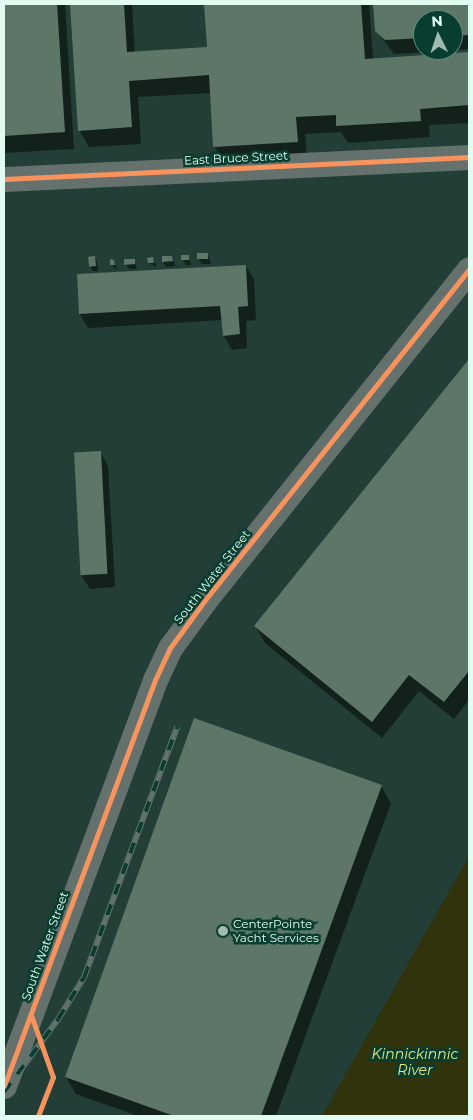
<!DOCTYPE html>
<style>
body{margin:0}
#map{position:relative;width:473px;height:1120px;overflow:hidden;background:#223e36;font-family:Montserrat,sans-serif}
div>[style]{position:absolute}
.water>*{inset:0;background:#30330c}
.shadow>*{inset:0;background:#0007}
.building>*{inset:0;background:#5d7668;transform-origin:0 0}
.street>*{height:25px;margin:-12.5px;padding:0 12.5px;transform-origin:12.5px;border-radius:12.5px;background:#64716d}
.rail>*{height:5.5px;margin-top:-2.75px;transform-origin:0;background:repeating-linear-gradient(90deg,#083e30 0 11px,#62736d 0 22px);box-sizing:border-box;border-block:1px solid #62736d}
.cycleway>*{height:5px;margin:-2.5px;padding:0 2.5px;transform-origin:2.5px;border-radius:2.5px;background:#f8935d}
.dots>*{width:14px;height:14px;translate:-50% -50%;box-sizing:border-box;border:2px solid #083e30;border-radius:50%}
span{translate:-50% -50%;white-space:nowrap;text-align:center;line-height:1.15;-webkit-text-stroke:5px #083e30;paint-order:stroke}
.street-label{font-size:12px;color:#e2fcf1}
.poi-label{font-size:12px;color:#e2fcf1}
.left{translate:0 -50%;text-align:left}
.water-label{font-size:14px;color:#e5e77e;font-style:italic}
.frame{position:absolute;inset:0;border:5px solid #e2fcf1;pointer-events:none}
.north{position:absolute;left:413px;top:10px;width:50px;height:50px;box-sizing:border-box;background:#083e30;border:1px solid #5f8a7d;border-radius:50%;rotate:356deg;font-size:14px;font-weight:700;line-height:20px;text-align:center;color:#e2fcf1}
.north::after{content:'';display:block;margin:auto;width:18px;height:22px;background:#9fbab0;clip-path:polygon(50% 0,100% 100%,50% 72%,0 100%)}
</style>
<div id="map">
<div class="water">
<div style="clip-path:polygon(469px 856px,469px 1116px,322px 1116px)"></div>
</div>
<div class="shadow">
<div style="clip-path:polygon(4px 4px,65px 4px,74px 149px,4px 153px)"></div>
<div style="clip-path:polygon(71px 4px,132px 4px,135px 53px,208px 49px,206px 4px,369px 4px,373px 59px,469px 53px,469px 123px,429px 125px,430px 137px,348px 143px,341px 132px,305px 134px,307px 158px,224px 163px,214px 146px,211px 93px,138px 97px,141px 144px,89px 147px,79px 130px)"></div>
<div style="clip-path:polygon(evenodd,375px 4px,469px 4px,469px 49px,394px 54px,376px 30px,375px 4px,423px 20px,453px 20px,453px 50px,423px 50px,423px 20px)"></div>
<div style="clip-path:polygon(208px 255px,211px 264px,202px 264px,199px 259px)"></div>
<div style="clip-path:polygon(188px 256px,191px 265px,186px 265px,183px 260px)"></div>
<div style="clip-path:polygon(94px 257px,97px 262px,98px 271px,93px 271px,90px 266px)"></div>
<div style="clip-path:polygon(172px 257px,175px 266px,166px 267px,163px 262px)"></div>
<div style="clip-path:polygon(153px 259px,156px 264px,156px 267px,149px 263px)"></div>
<div style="clip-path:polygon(134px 260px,137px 269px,129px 269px,126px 264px)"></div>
<div style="clip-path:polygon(113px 261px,116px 266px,117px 270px,111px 265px)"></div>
<div style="clip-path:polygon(246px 266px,254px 280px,256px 320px,246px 321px,247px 348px,232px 350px,224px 336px,223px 320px,88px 328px,80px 314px)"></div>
<div style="clip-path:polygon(469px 360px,469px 700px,454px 719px,419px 691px,382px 738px,265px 643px,255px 626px)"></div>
<div style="clip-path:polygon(100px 452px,108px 466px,115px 587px,90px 589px,81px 575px)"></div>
<div style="clip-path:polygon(381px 786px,391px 803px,276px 1116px,138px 1116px,76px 1094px,66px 1077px)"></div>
</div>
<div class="building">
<div style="clip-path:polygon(4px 4px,57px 4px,65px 132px,4px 136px)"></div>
<div style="clip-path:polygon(70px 4px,124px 4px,127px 52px,207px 47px,204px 4px,361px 4px,365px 59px,469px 52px,469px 105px,420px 109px,421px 121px,336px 126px,336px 115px,296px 117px,298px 142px,213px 147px,209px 75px,129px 81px,132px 127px,78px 131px)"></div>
<div style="clip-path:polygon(373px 4px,469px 4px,469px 35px,453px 36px,453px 20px,423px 20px,423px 38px,385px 40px,375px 31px)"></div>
<div style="left:208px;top:253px;width:6px;height:11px;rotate:90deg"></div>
<div style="left:181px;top:255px;width:8px;height:5px"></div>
<div style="left:95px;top:256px;width:10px;height:7px;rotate:84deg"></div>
<div style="clip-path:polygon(162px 256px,172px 256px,173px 261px,162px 262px)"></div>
<div style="clip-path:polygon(153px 257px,154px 263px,148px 263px,147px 258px)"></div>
<div style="clip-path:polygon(110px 259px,114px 260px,115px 265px,110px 265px)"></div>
<div style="clip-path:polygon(124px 259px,135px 259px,135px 264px,124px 265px)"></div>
<div style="clip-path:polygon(246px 265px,248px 306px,238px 307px,240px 334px,223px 336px,220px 306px,79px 314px,77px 274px)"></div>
<div style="clip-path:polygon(469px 359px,469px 671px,444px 702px,409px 675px,372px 722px,254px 626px)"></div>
<div style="left:101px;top:451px;width:123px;height:27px;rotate:87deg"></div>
<div style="clip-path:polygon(194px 718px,382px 785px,261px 1116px,174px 1116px,65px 1077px)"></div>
</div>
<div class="street">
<div style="left:4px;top:179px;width:466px;rotate:-2.7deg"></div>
<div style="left:4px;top:1086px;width:433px;rotate:-69.6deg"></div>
<div style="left:155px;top:680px;width:35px;rotate:-65deg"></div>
<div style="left:170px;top:648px;width:59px;rotate:-53.9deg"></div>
<div style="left:205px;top:600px;width:423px;rotate:-51.4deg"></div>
</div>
<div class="rail">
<div style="left:4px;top:1092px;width:91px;rotate:-53.5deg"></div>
<div style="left:58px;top:1019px;width:49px;rotate:-58.2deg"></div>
<div style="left:84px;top:977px;width:267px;rotate:-69.6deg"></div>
</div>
<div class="cycleway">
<div style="left:4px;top:179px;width:466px;rotate:-2.7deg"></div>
<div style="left:31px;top:1015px;width:66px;rotate:70.5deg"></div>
<div style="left:53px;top:1077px;width:42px;rotate:111deg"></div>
<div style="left:4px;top:1086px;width:433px;rotate:-69.6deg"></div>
<div style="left:155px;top:680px;width:35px;rotate:-65deg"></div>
<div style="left:170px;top:648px;width:59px;rotate:-53.9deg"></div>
<div style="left:205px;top:600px;width:423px;rotate:-51.4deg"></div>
</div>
<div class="dots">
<div style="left:223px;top:931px;background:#9fbab0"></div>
</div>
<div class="street-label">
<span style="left:236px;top:158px;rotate:-3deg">East Bruce Street</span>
<span style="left:212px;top:577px;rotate:-52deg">South Water Street</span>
<span style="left:45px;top:946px;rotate:-70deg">South Water Street</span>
</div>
<div class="poi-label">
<span class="left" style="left:233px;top:931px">CenterPointe<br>Yacht Services</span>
</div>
<div class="water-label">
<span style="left:415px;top:1062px">Kinnickinnic<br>River</span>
</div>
<div class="frame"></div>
<div class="north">N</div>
</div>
